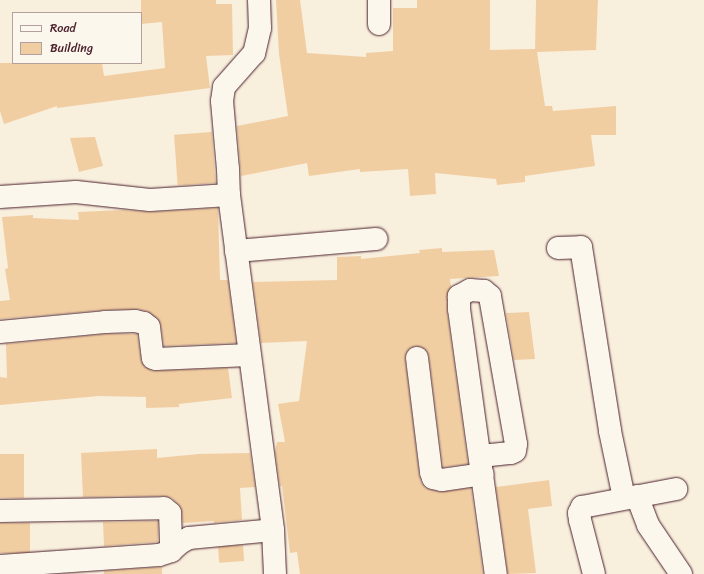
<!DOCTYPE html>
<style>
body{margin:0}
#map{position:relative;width:704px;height:574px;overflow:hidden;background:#f9efdd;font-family:Sriracha,sans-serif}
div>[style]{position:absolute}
.building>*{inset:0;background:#f1cea2;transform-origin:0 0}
.roads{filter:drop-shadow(0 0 1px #4a1f2b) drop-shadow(0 0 1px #4a1f2b)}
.minor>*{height:22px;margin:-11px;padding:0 11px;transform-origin:11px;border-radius:11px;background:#fbf7ec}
span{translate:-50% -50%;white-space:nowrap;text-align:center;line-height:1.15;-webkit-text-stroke:3px #fbf7ec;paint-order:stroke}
.legend{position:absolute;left:12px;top:12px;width:130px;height:52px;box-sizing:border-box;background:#fbf7ec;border:1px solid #b4a19f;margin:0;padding:5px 7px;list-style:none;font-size:12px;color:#4a1f2b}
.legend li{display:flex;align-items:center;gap:8px;height:20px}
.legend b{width:20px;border:1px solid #b4a19f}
</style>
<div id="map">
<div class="building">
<div style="clip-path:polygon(141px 0,216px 0,216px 4px,232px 4px,233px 55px,206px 56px,210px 88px,57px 108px,57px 106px,4px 124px,0 111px,0 63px,102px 63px,104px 76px,165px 68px,162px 22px,141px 24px)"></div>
<div style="clip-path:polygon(276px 0,300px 0,307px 53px,366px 57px,366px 53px,393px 51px,393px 8px,417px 8px,417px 0,490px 0,490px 50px,535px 49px,536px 0,598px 0,596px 50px,537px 52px,545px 106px,552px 106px,553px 111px,616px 106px,616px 135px,591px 135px,595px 166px,525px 176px,525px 182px,497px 185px,496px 179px,435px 173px,436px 194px,410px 196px,408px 169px,360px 172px,360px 169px,309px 176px,307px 163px,241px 176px,237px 126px,288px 116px,279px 54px)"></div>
<div style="left:212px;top:132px;width:51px;height:38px;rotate:86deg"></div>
<div style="clip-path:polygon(95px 137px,103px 166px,79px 172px,70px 138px)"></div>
<div style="clip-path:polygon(218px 208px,220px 280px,228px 280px,236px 343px,164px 346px,161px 325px,157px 318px,147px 311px,138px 309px,104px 310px,0 319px,0 301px,10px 300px,5px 269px,8px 268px,2px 217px,33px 215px,33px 218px,79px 220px,78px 212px,123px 210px,151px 212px)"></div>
<div style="clip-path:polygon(442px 248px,442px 252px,494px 250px,499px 276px,450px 279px,451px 287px,447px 296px,447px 311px,468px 464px,443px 467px,429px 356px,427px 351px,422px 347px,415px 346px,410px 348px,406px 353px,405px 359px,419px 474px,421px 482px,425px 488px,440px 492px,471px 488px,483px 574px,300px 574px,297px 552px,290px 553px,282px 486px,280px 486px,275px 452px,277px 442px,285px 442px,278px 404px,299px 401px,307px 341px,261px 343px,253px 282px,337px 280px,337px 257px,361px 256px,361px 259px,420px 253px,419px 250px)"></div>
<div style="clip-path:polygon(529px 312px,535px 359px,514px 360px,506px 313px)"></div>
<div style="clip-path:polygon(106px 334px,137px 334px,141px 360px,144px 366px,152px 371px,228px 368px,232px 398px,179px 404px,179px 407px,146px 408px,146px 397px,99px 396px,0 405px,0 377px,7px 378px,6px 344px)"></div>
<div style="clip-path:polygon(157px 449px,157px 458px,199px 454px,250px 453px,255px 487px,240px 488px,242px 520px,214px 523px,214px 521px,183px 523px,181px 507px,172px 498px,164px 496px,83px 497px,81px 453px)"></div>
<div style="left:0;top:454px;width:24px;height:44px"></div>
<div style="clip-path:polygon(549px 480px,552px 506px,528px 509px,536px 573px,508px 574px,496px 487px)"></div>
<div style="clip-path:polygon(158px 521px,158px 542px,104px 546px,103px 522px)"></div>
<div style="left:0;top:523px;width:30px;height:30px"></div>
<div style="left:243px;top:545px;width:16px;height:25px;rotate:86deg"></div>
<div style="clip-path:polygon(162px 567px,162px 574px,104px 574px,104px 571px)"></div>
</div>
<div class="roads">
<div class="minor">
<div style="left:259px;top:0;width:28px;rotate:88deg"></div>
<div style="left:260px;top:28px;width:26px;rotate:103deg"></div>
<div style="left:254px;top:53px;width:45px;rotate:131.4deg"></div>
<div style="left:224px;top:87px;width:14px;rotate:98deg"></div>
<div style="left:222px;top:101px;width:68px;rotate:85deg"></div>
<div style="left:228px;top:169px;width:26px;rotate:88deg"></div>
<div style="left:229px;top:195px;width:338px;rotate:82.5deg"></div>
<div style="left:273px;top:530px;width:44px;rotate:87.4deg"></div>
<div style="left:379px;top:24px;width:24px;rotate:-90deg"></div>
<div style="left:0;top:197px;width:76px;rotate:-3.8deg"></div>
<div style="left:76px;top:192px;width:74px;rotate:6.2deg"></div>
<div style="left:150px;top:200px;width:79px;rotate:-3.6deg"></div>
<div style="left:558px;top:248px;width:23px;rotate:-2deg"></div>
<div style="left:581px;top:247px;width:186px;rotate:81deg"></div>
<div style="left:610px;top:431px;width:68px;rotate:78.2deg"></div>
<div style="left:236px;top:251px;width:141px;rotate:-4.9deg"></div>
<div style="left:0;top:332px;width:105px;rotate:-5.4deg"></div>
<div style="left:105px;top:322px;width:30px;rotate:-2deg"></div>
<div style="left:135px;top:321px;width:9px;rotate:13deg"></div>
<div style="left:144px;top:323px;width:6px;rotate:39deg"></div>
<div style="left:149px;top:327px;width:31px;rotate:83deg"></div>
<div style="left:153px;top:358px;width:3px;rotate:18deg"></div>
<div style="left:156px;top:359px;width:93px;rotate:-2.5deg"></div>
<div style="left:417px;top:358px;width:115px;rotate:83deg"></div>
<div style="left:431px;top:472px;width:6px;rotate:72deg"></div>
<div style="left:433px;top:478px;width:9px;rotate:13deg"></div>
<div style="left:442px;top:480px;width:41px;rotate:-8.3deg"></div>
<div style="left:481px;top:456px;width:30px;rotate:-6deg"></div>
<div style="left:511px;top:453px;width:4px;rotate:-27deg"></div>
<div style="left:515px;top:451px;width:7px;rotate:-82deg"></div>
<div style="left:516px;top:444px;width:150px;rotate:-100deg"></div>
<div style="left:490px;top:296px;width:8px;rotate:-140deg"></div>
<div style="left:484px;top:291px;width:14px;rotate:-176deg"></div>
<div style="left:470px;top:290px;width:13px;rotate:151deg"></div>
<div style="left:459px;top:296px;width:13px;rotate:90deg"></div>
<div style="left:459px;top:309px;width:268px;rotate:82.1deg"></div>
<div style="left:637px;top:496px;width:31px;rotate:69deg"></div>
<div style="left:648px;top:525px;width:59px;rotate:56deg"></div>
<div style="left:0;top:511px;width:164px;rotate:-1deg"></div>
<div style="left:164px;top:508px;width:8px;rotate:40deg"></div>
<div style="left:170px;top:513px;width:38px;rotate:88deg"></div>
<div style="left:0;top:566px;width:159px;rotate:-4deg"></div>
<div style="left:159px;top:555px;width:13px;rotate:-18deg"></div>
<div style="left:171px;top:551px;width:12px;rotate:-42deg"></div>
<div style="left:180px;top:543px;width:10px;rotate:-29deg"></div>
<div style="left:189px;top:538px;width:84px;rotate:-5.4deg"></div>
<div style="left:594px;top:574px;width:56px;rotate:-104.5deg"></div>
<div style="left:580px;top:520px;width:7px;rotate:-98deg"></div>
<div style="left:579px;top:513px;width:7px;rotate:-63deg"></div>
<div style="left:582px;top:507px;width:96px;rotate:-10.8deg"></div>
</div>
</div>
<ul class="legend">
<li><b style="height:5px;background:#fbf7ec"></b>Road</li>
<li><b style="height:11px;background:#f1cea2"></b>Building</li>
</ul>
</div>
